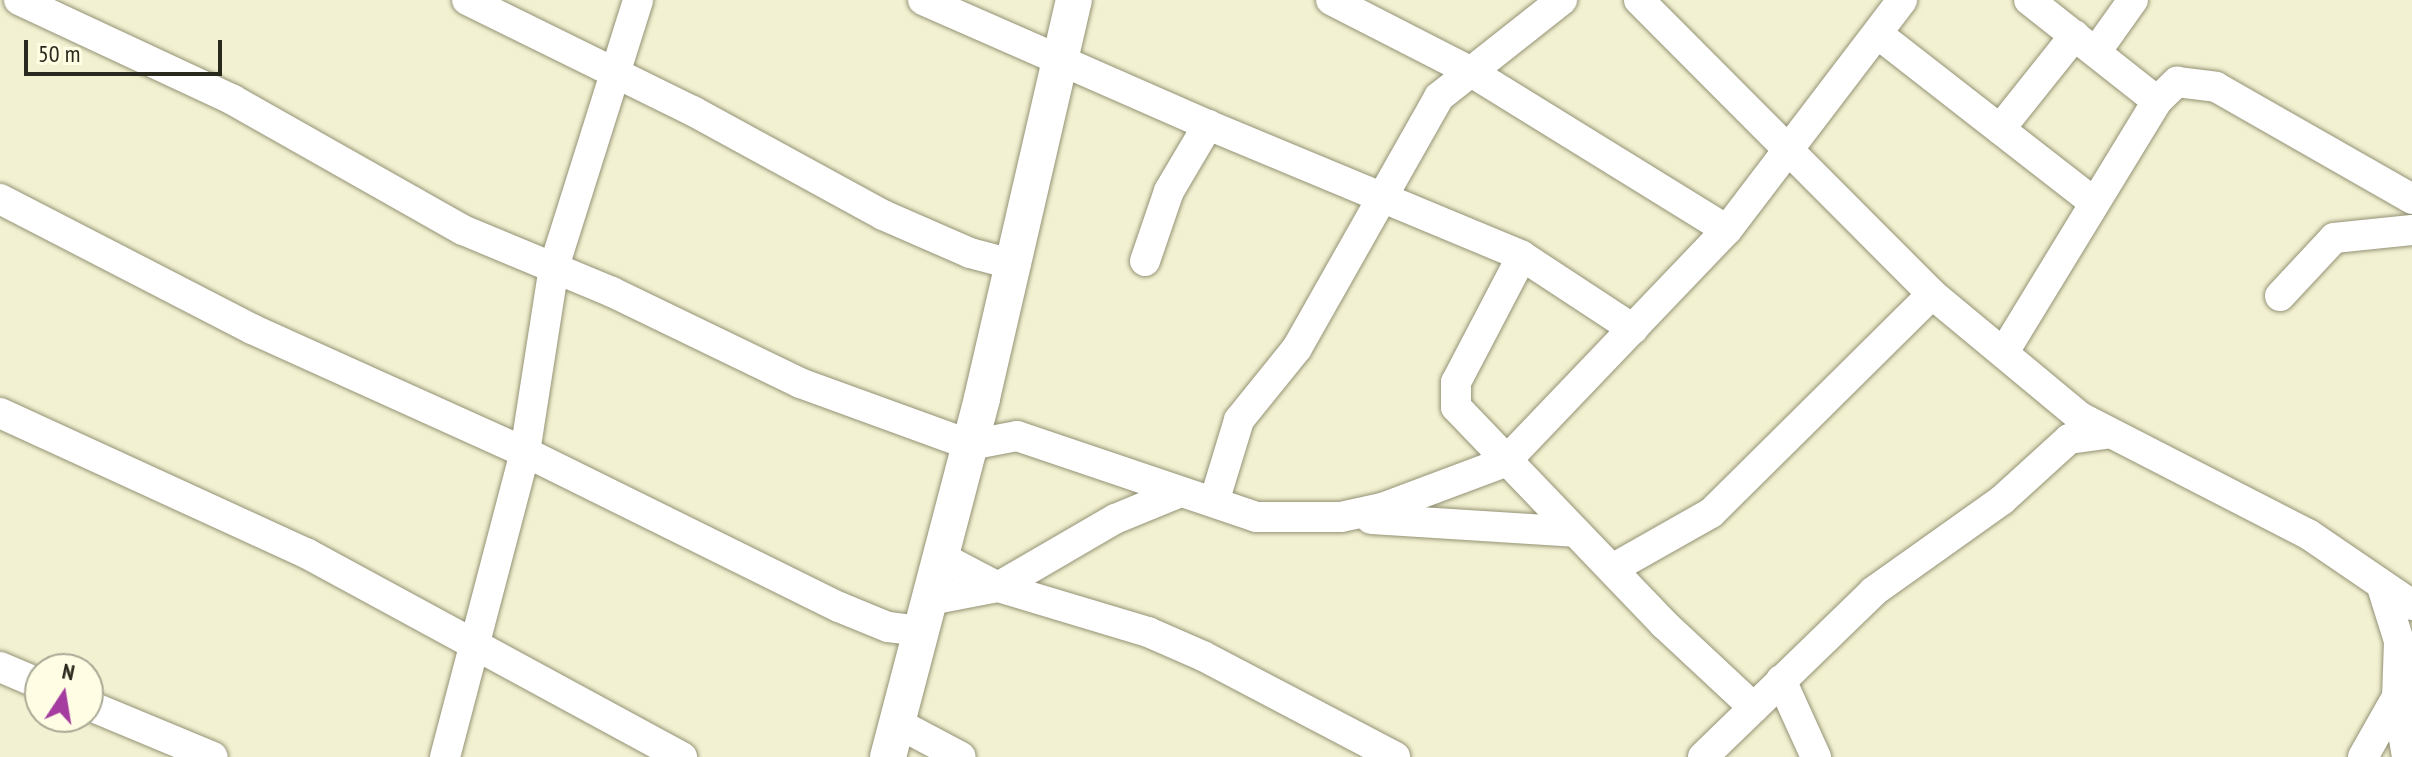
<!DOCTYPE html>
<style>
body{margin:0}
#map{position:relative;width:2412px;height:757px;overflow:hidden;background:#f2f1d1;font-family:"PT Sans Narrow",sans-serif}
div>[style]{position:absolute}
.roads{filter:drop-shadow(0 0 2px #949275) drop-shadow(0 0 2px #949275)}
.minor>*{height:30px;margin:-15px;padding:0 15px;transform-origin:15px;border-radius:15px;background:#fff}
.tertiary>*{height:36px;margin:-18px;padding:0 18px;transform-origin:18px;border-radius:18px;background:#fff}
span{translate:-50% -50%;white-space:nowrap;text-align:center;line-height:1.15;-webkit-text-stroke:7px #fffee4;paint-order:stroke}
.north{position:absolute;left:24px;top:653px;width:80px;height:80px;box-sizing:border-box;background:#fffee4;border:2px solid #aaa995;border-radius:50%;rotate:12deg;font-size:22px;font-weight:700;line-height:32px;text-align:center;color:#2a291e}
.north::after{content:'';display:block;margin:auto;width:28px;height:36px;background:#a53da0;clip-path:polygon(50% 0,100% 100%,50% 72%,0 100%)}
.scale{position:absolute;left:24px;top:40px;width:198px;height:36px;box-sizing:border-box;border:4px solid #2a291e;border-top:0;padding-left:10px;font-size:24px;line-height:28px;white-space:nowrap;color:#2a291e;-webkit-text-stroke:6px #fffee4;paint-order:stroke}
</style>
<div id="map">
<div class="roads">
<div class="minor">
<div style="left:19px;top:0;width:236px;rotate:25deg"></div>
<div style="left:233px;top:100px;width:264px;rotate:29.5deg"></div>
<div style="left:463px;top:230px;width:161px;rotate:22.6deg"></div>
<div style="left:612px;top:292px;width:209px;rotate:25.8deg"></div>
<div style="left:800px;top:383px;width:181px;rotate:20deg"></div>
<div style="left:970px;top:445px;width:48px;rotate:-10.8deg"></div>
<div style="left:1017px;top:436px;width:252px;rotate:18.7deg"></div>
<div style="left:1256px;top:517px;width:85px"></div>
<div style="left:1341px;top:517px;width:42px;rotate:-12.4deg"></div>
<div style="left:1382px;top:508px;width:131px;rotate:-20.5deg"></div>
<div style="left:1505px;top:462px;width:321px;rotate:-46.3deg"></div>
<div style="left:1727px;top:230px;width:289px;rotate:-52.7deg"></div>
<div style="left:467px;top:0;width:252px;rotate:26.2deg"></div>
<div style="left:693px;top:111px;width:217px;rotate:28.7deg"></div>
<div style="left:883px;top:215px;width:95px;rotate:23.6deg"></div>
<div style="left:970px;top:253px;width:47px;rotate:14.9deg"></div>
<div style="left:923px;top:0;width:311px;rotate:23.7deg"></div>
<div style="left:1331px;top:0;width:154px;rotate:27.1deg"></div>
<div style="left:1468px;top:70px;width:304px;rotate:31.7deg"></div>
<div style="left:1639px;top:0;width:415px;rotate:45.1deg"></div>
<div style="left:1932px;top:294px;width:192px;rotate:39.7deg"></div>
<div style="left:2080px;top:417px;width:256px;rotate:27.2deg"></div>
<div style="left:2308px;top:534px;width:126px;rotate:34.3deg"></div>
<div style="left:1879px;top:35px;width:270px;rotate:37.9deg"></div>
<div style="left:2098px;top:49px;width:60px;rotate:-54.5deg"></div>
<div style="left:2157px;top:101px;width:28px;rotate:-44deg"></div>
<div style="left:2177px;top:82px;width:39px;rotate:7deg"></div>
<div style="left:2216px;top:87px;width:226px;rotate:29.7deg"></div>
<div style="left:2000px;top:129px;width:120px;rotate:-51.4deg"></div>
<div style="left:0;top:199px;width:284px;rotate:27.3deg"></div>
<div style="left:252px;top:329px;width:299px;rotate:24.3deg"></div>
<div style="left:525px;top:452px;width:350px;rotate:26.3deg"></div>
<div style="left:839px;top:607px;width:53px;rotate:22.2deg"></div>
<div style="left:888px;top:627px;width:34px;rotate:7deg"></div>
<div style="left:1522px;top:256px;width:142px;rotate:117.6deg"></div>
<div style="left:1456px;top:382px;width:25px;rotate:90deg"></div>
<div style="left:1456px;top:407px;width:301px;rotate:46.2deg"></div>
<div style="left:1664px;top:624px;width:123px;rotate:43deg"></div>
<div style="left:1145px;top:261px;width:74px;rotate:-71.1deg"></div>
<div style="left:1169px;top:191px;width:77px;rotate:-59.4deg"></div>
<div style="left:1208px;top:125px;width:340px;rotate:22.6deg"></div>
<div style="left:1522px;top:256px;width:133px;rotate:33.3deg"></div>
<div style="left:2280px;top:296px;width:79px;rotate:-47deg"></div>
<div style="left:2334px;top:238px;width:78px;rotate:-5.9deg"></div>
<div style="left:2004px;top:352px;width:294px;rotate:-58.6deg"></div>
<div style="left:2157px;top:101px;width:163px;rotate:-141.7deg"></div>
<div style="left:0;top:413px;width:337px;rotate:24.6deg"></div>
<div style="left:306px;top:553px;width:428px;rotate:28.5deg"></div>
<div style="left:1214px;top:502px;width:86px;rotate:-73deg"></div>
<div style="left:1239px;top:420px;width:92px;rotate:-51.1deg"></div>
<div style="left:1297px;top:348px;width:288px;rotate:-60.5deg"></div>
<div style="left:1439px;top:97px;width:157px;rotate:-38.3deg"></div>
<div style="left:1371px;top:519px;width:204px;rotate:3.6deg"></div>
<div style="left:941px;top:557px;width:64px;rotate:27.8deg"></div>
<div style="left:998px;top:587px;width:157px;rotate:16.7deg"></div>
<div style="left:1148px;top:632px;width:60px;rotate:23.6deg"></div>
<div style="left:1203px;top:656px;width:217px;rotate:27.7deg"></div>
<div style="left:1612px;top:569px;width:114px;rotate:-29.5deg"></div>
<div style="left:1711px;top:513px;width:311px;rotate:-44.7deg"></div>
<div style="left:2383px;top:590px;width:53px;rotate:72.6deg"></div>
<div style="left:2399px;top:641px;width:56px;rotate:92deg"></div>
<div style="left:2397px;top:697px;width:61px;rotate:80.5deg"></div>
<div style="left:930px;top:600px;width:69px;rotate:-10.8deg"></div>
<div style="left:998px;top:587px;width:135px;rotate:-30.2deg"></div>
<div style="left:1115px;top:519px;width:68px;rotate:-22.4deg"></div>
<div style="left:0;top:667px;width:43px;rotate:23deg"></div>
<div style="left:1781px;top:680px;width:85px;rotate:65.6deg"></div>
<div style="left:88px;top:705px;width:135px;rotate:22.6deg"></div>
<div style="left:897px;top:723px;width:72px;rotate:28deg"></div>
<div style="left:445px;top:757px;width:315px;rotate:-75.3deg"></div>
<div style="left:525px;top:452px;width:187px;rotate:-81.1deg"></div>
<div style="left:554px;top:267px;width:280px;rotate:-72.5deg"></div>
<div style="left:1703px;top:757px;width:238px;rotate:-44.1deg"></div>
<div style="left:1874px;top:591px;width:157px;rotate:-35.4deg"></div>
<div style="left:2002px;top:500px;width:91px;rotate:-42.3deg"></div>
<div style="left:2069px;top:439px;width:35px;rotate:-8deg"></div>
<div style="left:2363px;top:757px;width:69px;rotate:-60.5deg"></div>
</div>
<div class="tertiary">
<div style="left:888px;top:757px;width:371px;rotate:-75.3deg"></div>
<div style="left:982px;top:398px;width:408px;rotate:-77deg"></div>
</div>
</div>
<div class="north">N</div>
<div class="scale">50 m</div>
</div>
